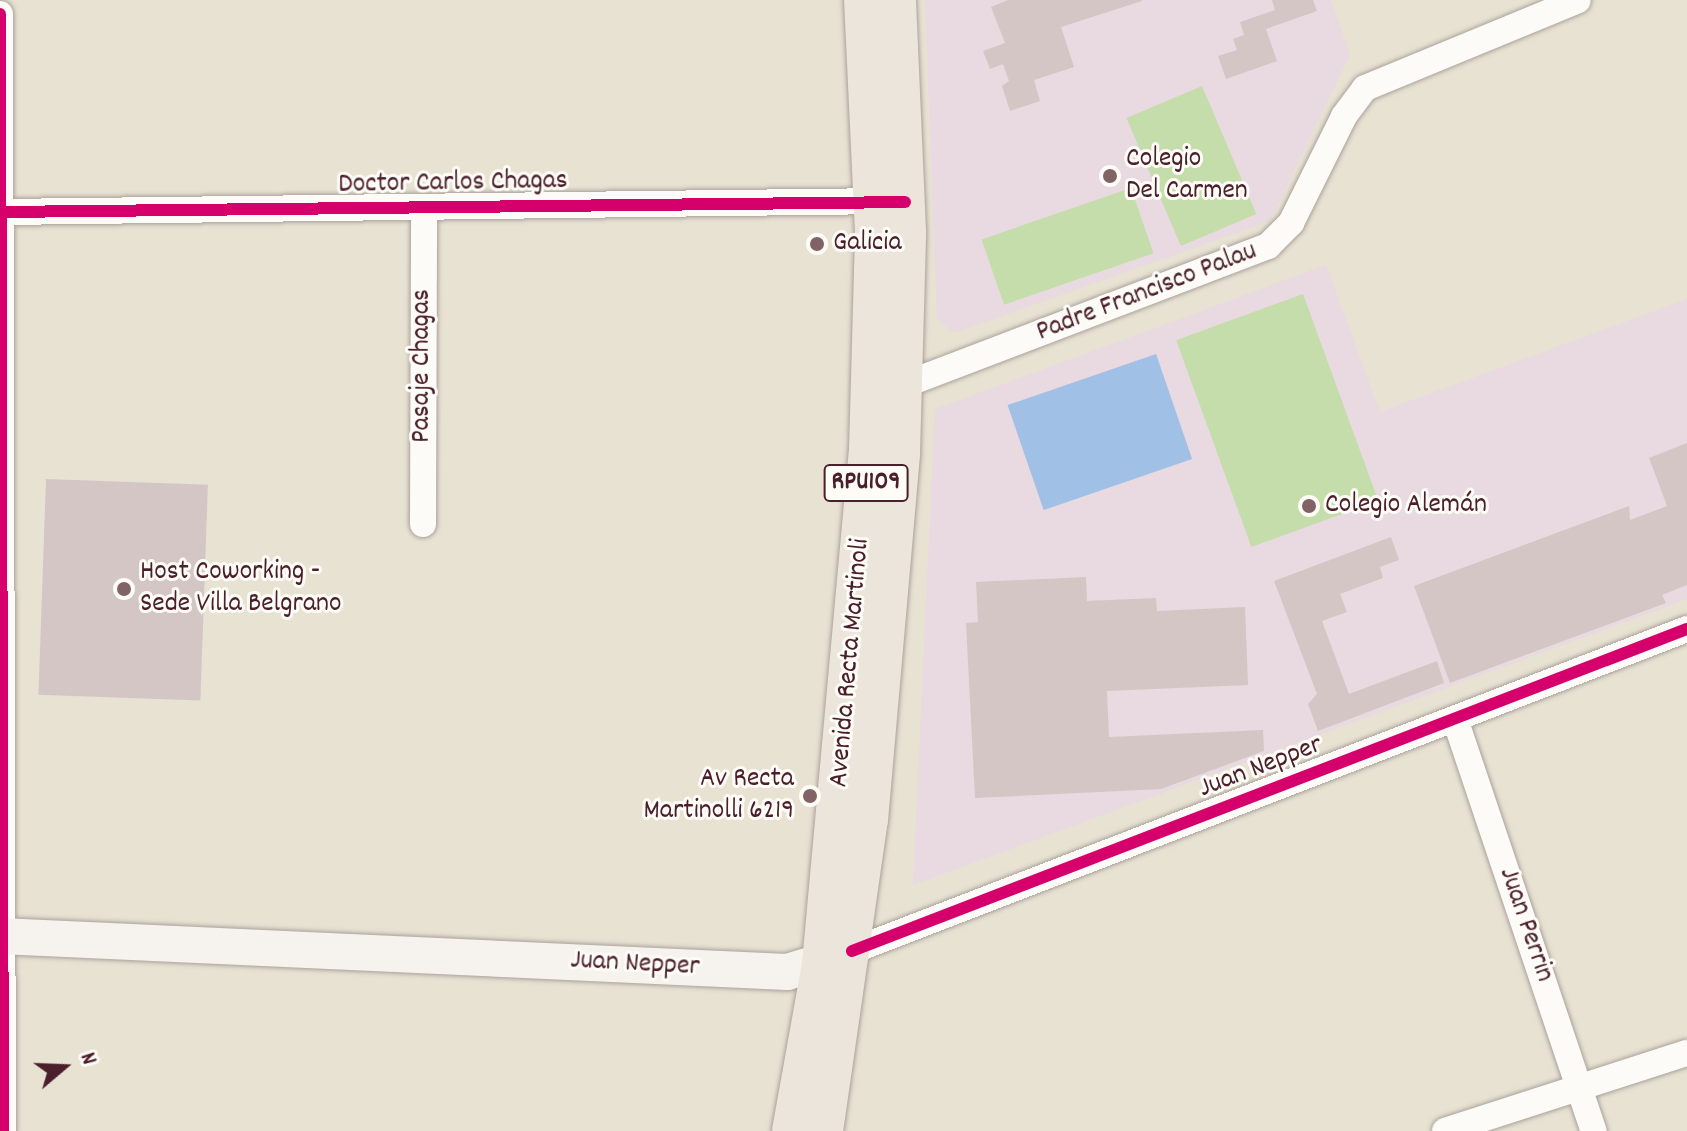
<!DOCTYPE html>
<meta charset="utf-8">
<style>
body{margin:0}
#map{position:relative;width:1687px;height:1131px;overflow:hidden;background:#e8e2d3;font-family:Dekko,sans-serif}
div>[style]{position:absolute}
.built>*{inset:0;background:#e9d9e1}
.green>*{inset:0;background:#c4ddaa;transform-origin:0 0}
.water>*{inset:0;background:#a1c0e5;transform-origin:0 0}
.building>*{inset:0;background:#d4c6c5;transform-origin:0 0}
.roads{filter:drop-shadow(0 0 2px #aba29b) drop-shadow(0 0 2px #aba29b)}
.minor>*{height:26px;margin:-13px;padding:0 13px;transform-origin:13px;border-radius:13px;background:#fcfbf8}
.secondary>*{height:36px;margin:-18px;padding:0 18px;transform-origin:18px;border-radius:18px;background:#f6f2ed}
.primary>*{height:40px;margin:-20px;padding:0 20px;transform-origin:20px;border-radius:20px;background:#ece5dc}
.cycleway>*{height:12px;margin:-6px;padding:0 6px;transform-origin:6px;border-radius:6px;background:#d6006c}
.dots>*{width:22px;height:22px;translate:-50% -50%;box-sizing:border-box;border:4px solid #fdfcf7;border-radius:50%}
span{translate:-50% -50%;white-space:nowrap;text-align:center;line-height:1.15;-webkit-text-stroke:6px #fdfcf7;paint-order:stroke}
.shield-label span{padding:2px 6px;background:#fdfcf7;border:2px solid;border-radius:6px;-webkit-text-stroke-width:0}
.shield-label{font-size:26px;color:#4a1f2b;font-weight:700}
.poi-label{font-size:28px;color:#4a1f2b}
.left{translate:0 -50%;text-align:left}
.right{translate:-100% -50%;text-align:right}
.street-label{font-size:28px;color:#4a1f2b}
.north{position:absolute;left:24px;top:1027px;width:80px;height:80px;-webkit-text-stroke:6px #fdfcf7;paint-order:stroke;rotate:71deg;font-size:22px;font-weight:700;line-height:32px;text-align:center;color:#4a1f2b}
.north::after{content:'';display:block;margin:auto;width:28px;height:36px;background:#4a1f2b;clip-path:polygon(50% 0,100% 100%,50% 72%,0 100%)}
</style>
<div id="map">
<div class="built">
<div style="clip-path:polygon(925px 0,1331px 0,1350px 55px,1270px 221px,954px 333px,937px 319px)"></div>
<div style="clip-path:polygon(1326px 265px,1380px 412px,1687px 299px,1687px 599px,913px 885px,935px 409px)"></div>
</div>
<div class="green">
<div style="left:1202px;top:86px;width:139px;height:82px;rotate:67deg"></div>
<div style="left:1131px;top:188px;width:69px;height:158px;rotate:71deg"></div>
<div style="left:1303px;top:294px;width:220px;height:135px;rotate:70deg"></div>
</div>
<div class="water">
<div style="left:1156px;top:354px;width:111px;height:157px;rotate:71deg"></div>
</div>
<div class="building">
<div style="clip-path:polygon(1008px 0,1142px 0,1142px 1px,1061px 27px,1074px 67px,1034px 80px,1040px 101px,1010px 111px,1002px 86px,1009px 81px,1003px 64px,990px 69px,983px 51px,1005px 43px,991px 7px)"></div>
<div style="clip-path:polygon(1272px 0,1313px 0,1317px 11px,1266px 29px,1277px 61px,1226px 79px,1218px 56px,1237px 50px,1233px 39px,1244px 35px,1240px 22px,1275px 10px)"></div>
<div style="clip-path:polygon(1687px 443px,1687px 585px,1662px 595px,1666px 603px,1450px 683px,1414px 586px,1629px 506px,1630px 520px,1667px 506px,1649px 458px)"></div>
<div style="left:46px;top:479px;width:162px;height:216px;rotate:2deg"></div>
<div style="clip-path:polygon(1391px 537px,1399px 560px,1380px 567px,1383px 578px,1340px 594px,1347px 612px,1322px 621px,1349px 694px,1437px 661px,1444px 683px,1318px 731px,1308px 704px,1317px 694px,1274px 581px)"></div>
<div style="clip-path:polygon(1086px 577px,1087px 601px,1156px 598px,1157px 611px,1245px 607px,1248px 685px,1107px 691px,1109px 737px,1263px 730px,1264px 751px,1161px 789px,975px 798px,966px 623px,978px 622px,976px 582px)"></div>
</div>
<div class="roads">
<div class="minor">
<div style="left:0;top:14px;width:1117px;rotate:89.85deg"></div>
<div style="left:1px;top:212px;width:889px;rotate:-0.71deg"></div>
<div style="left:904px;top:385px;width:390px;rotate:-20.9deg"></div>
<div style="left:1268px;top:246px;width:33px;rotate:-45deg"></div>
<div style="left:1291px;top:223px;width:119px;rotate:-63.6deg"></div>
<div style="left:1344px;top:116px;width:35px;rotate:-53deg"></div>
<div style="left:1365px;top:88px;width:230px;rotate:-22.4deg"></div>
<div style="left:423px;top:524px;width:315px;rotate:-89.8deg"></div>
<div style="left:1455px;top:719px;width:435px;rotate:71.4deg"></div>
<div style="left:852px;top:951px;width:895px;rotate:-21.09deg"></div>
<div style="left:1445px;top:1131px;width:254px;rotate:-17.9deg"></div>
</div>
<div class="secondary">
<div style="left:0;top:936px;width:788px;rotate:2.62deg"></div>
<div style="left:787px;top:972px;width:63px;rotate:-16.7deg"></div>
</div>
<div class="primary">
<div style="left:792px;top:1131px;width:170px;rotate:-79.8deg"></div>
<div style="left:822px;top:964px;width:516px;rotate:-84.78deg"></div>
<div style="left:869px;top:450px;width:218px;rotate:-88.4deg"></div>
<div style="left:875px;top:232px;width:232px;rotate:-92.7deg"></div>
<div style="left:823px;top:1131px;width:314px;rotate:-81.8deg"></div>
<div style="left:868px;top:820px;width:369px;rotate:-85deg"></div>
<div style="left:900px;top:452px;width:221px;rotate:-88.4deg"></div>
<div style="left:906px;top:231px;width:231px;rotate:-92.5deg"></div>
</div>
</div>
<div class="cycleway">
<div style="left:0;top:14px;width:1117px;rotate:89.85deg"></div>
<div style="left:1px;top:212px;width:904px;rotate:-0.63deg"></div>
<div style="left:852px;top:951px;width:895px;rotate:-21.09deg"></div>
</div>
<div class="dots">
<div style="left:1110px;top:176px;background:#816366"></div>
<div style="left:817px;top:244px;background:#816366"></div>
<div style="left:1309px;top:506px;background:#816366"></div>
<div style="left:124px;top:589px;background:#816366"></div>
<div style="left:810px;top:796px;background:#816366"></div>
</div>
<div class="shield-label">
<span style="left:866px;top:483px">RPU109</span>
</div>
<div class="poi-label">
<span class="left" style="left:1126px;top:176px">Colegio<br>Del Carmen</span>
<span class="left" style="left:833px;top:244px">Galicia</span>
<span class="left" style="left:1325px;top:506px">Colegio Alemán</span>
<span class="left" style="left:140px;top:589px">Host Coworking -<br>Sede Villa Belgrano</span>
<span class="right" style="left:794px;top:796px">Av Recta<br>Martinolli 6219</span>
</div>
<div class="street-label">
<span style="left:453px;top:184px;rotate:-1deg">Doctor Carlos Chagas</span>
<span style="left:1147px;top:293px;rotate:-21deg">Padre Francisco Palau</span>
<span style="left:423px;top:366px;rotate:-90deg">Pasaje Chagas</span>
<span style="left:851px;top:663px;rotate:-85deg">Avenida Recta Martinoli</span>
<span style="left:1261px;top:768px;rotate:-21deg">Juan Nepper</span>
<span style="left:1525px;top:925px;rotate:71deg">Juan Perrin</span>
<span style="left:635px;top:965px;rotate:3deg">Juan Nepper</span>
</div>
<div class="north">N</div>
</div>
